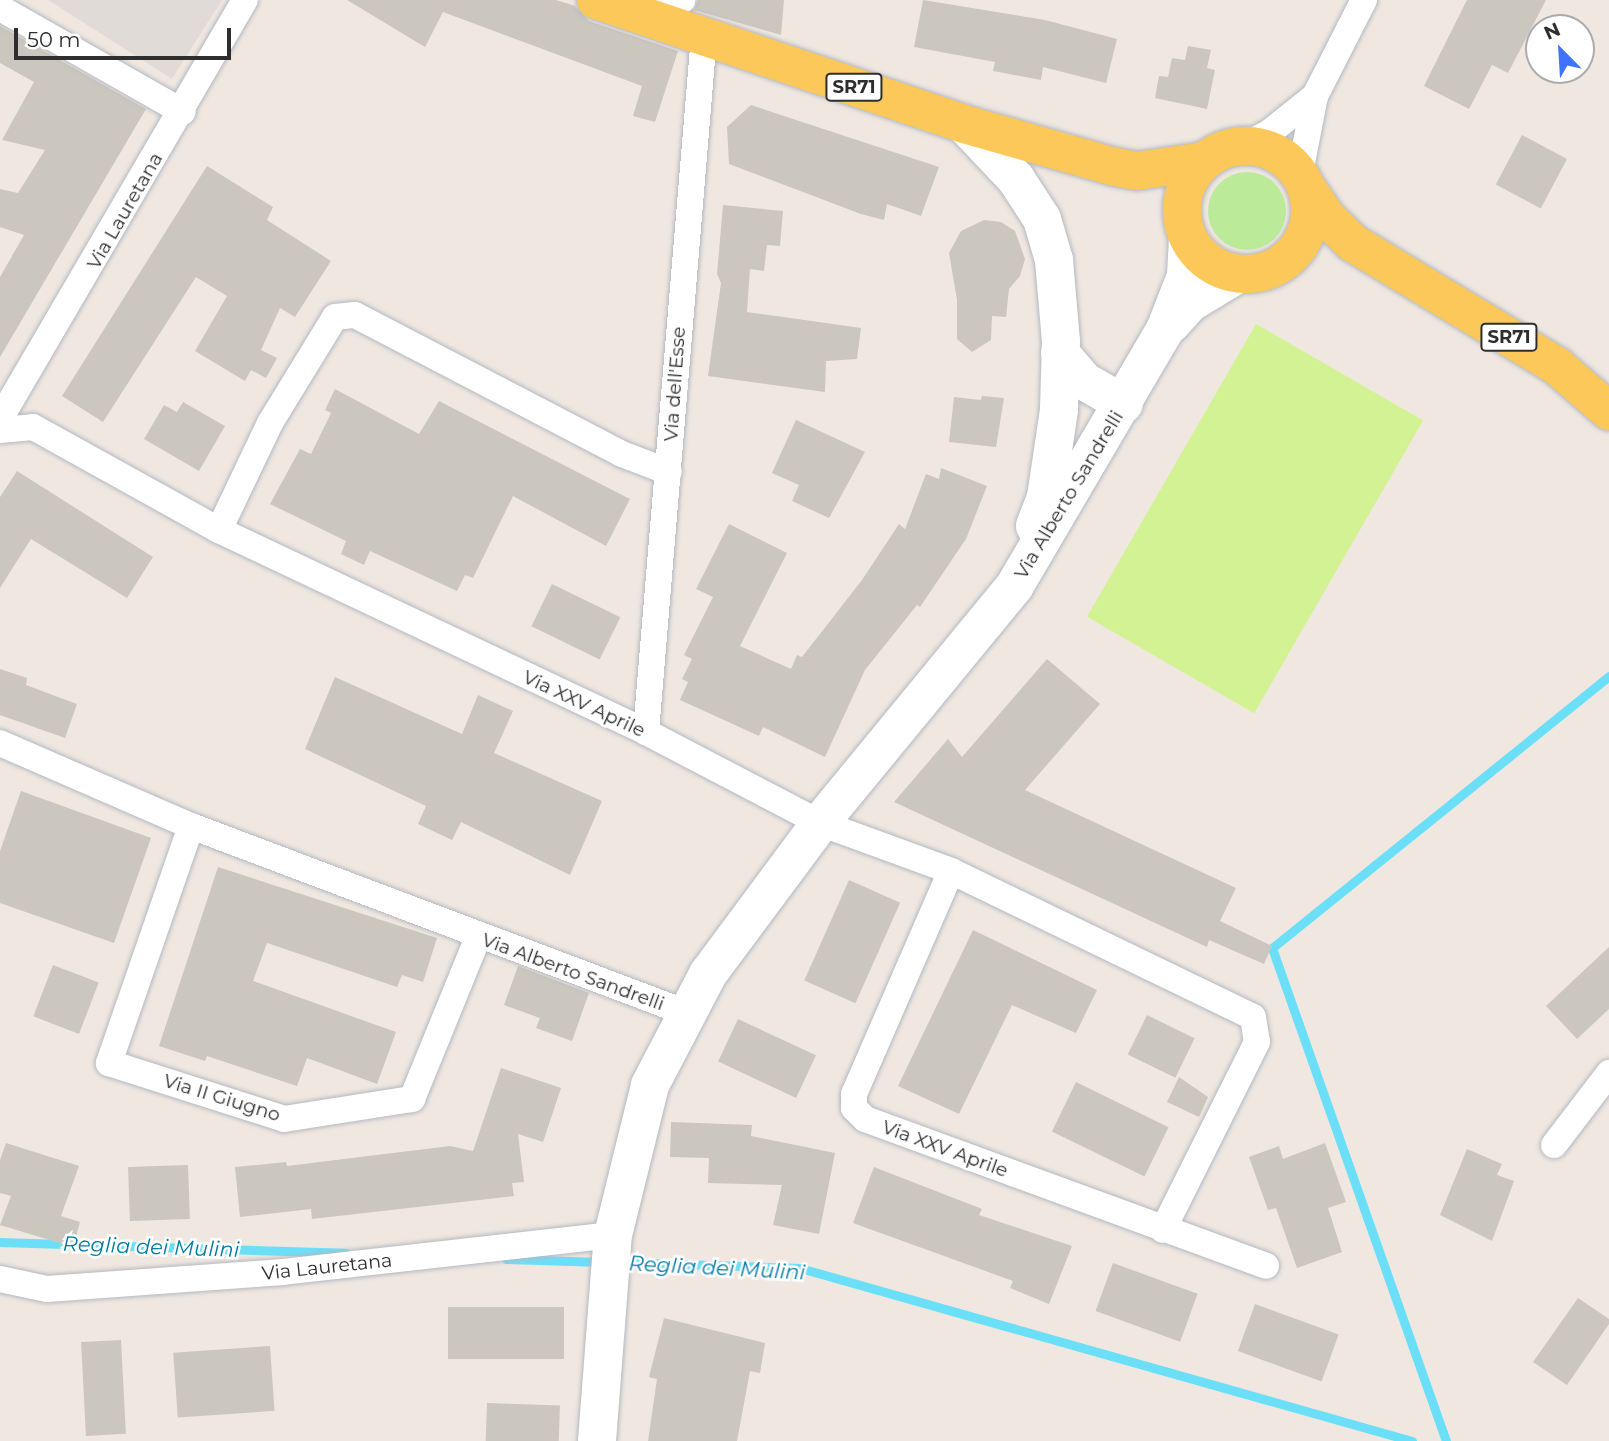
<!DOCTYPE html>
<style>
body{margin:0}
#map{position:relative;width:1609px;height:1441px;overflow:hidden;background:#f0e8e0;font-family:Montserrat,sans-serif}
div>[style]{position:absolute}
.green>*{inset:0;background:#bbea99}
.round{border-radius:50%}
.pitch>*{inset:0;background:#d2f294;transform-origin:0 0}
.plaza>*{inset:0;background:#e0dbd7}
.stream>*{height:9px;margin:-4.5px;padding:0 4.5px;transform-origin:4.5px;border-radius:4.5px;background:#6cdff8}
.building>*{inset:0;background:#cbc6be;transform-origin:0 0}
.roads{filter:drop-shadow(0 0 2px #b4b8c2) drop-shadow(0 0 2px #b4b8c2)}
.street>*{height:26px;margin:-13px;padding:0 13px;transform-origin:13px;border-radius:13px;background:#fff}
.secondary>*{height:38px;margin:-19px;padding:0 19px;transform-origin:19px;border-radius:19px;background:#fff}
.primary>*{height:38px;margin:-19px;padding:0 19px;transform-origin:19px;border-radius:19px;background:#fcc859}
.primary>.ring{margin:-19px;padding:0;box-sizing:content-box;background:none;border:38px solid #fcc859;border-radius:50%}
span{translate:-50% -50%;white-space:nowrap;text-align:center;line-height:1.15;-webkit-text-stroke:5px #fff;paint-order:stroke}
.shield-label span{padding:2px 5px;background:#fff;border:2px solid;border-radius:5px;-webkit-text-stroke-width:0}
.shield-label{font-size:18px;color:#2e2e2e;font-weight:700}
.street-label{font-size:19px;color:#2e2e2e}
.water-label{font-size:21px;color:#047ba5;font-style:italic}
.north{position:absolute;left:1525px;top:14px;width:70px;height:70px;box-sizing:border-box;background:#fff;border:2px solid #ababab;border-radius:50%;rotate:336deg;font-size:19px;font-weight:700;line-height:28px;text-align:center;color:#2e2e2e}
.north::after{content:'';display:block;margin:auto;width:24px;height:32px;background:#3e72ff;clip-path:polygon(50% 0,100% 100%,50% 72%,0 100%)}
.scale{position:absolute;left:14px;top:28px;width:217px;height:32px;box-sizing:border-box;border:4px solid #2e2e2e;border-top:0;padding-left:9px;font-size:21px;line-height:24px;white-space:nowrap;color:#2e2e2e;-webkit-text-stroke:5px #fff;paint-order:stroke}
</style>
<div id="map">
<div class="green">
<div class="round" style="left:1208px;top:172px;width:78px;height:78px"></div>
</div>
<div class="pitch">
<div style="left:1256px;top:324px;width:193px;height:338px;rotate:30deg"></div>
</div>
<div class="plaza">
<div style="clip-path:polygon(48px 0,222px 0,172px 79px)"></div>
</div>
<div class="stream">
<div style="left:0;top:1242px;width:346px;rotate:1.8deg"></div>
<div style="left:506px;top:1259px;width:95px;rotate:1.8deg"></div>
<div style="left:618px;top:1262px;width:182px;rotate:1.9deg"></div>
<div style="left:800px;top:1268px;width:636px;rotate:15.78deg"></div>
<div style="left:1446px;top:1441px;width:523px;rotate:-109.44deg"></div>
<div style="left:1272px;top:948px;width:433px;rotate:-38.9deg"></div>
</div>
<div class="building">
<div style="clip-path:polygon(347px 0,556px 0,575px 6px,589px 21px,678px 51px,655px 122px,633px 116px,642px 86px,443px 12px,425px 47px)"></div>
<div style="clip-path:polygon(698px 0,784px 0,781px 35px,694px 10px)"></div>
<div style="clip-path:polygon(923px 0,1045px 20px,1117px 39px,1106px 83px,1043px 67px,1041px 80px,993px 71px,995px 62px,914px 47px)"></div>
<div style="clip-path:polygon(1467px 0,1546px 0,1508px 73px,1492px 65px,1469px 109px,1424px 86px)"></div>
<div style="clip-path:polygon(0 26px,146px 109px,0 357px,0 277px,24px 235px,0 227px,0 189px,18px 193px,45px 150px,2px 140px,34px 82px,0 63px)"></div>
<div style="clip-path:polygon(1188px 46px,1211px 50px,1207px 68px,1215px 70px,1207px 109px,1155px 98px,1159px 76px,1168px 77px,1172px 58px,1185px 60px)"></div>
<div style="clip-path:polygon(751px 105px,939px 167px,921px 216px,887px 204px,884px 220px,861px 214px,729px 164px,727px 127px)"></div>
<div style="left:1522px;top:135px;width:51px;height:56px;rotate:28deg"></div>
<div style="clip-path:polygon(207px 166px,273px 207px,267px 220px,331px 261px,295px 317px,280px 308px,261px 350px,277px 358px,266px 378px,251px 370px,245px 381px,195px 351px,227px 296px,196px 277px,103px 422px,62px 396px)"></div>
<div style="clip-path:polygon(723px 205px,783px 211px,780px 246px,767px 245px,764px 271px,750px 269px,747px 312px,861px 328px,857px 359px,826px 361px,825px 392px,708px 376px,721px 283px,717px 274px)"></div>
<div style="clip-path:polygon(984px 220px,1001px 222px,1015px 231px,1025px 259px,1020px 276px,1009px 289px,1006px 317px,992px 316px,991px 340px,972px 352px,957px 339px,957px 300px,949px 253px,961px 231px)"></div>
<div style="clip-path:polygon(335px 389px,419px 434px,439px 401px,630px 499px,606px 546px,513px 496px,473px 578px,465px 575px,457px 591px,370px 551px,364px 565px,341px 554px,346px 541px,270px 504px,300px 449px,311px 454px,331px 413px,325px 410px)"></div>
<div style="clip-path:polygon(982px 396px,1004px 398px,996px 447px,949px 442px,954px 397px,981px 400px)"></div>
<div style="clip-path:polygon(183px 402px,225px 426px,199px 471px,144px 439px,164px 405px,177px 412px)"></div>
<div style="clip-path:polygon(796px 420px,865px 452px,829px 518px,792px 501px,799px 485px,772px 473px)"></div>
<div style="clip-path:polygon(941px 468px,987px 486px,966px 539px,920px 607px,917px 605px,865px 670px,825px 757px,763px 727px,759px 736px,680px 700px,688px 682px,682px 679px,692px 659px,684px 655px,713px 597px,696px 589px,729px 524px,787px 553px,740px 646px,791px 669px,797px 655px,802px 657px,862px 580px,899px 524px,905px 529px,926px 474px,939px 479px)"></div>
<div style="clip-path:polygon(17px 471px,153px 557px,127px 598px,31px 539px,0 588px,0 497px)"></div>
<div style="left:552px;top:584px;width:76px;height:47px;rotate:26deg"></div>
<div style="clip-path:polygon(1047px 659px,1100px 704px,1025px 790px,1236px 888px,1220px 921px,1272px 946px,1264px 964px,1209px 940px,1207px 947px,894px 802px,948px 739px,962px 757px)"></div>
<div style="clip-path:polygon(0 669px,27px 678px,26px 685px,77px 704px,65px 738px,0 715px)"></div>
<div style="clip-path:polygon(335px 677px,462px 734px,478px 695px,513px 711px,494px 753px,602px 801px,570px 875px,461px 822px,452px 840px,418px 824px,426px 806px,305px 749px)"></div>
<div style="clip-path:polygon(21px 791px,151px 838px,114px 943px,0 903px,0 851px)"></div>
<div style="clip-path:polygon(218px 867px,437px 938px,423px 982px,402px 975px,397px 987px,267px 943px,253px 981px,396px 1032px,377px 1084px,307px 1058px,297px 1086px,207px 1056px,205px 1061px,159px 1046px)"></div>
<div style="left:849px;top:880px;width:56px;height:110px;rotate:24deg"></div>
<div style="clip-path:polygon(973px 930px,1097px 990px,1076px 1033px,1012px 1005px,959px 1114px,898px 1086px)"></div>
<div style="clip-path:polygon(1609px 947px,1609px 1009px,1577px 1039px,1546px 1006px)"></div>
<div style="left:53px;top:965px;width:49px;height:55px;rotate:21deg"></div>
<div style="clip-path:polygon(518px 966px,589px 993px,572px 1041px,536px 1028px,540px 1018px,504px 1005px)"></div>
<div style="left:1147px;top:1015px;width:53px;height:44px;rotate:26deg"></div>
<div style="left:738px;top:1019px;width:86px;height:47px;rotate:25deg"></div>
<div style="clip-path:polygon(501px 1068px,561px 1088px,543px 1142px,518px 1134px,524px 1182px,512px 1183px,514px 1196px,312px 1219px,311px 1209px,240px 1217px,235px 1167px,286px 1162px,287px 1166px,450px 1146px,473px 1151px)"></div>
<div style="clip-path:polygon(1179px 1077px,1208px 1097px,1199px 1117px,1167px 1102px)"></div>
<div style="left:1076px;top:1082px;width:103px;height:55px;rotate:26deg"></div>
<div style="clip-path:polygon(671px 1122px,752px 1125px,751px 1136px,835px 1153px,819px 1234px,773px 1225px,782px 1185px,708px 1183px,709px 1158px,670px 1157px)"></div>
<div style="clip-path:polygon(6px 1143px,79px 1166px,61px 1216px,80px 1222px,73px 1247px,0 1225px,11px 1196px,0 1193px,0 1160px)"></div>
<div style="clip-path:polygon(1325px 1143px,1346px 1202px,1328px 1208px,1342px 1252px,1297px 1268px,1276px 1208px,1268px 1210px,1249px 1157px,1279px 1146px,1283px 1159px)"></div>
<div style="clip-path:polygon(1467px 1149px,1502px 1164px,1497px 1175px,1514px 1181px,1492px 1241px,1440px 1215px)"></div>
<div style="left:188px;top:1165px;width:54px;height:60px;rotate:88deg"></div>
<div style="clip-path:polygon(874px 1167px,982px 1209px,979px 1215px,1072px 1246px,1049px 1304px,1010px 1288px,1013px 1281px,853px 1223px)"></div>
<div style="left:1113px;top:1263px;width:90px;height:51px;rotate:20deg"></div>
<div style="clip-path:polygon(1578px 1298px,1609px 1319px,1609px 1324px,1567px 1385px,1533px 1362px)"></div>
<div style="left:1255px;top:1304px;width:89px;height:50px;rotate:20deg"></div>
<div style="left:448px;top:1307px;width:116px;height:52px"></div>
<div style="clip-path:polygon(664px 1318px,765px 1343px,760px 1373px,750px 1371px,737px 1441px,648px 1441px,657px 1379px,649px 1377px)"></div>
<div style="left:121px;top:1340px;width:94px;height:40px;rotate:87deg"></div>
<div style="left:270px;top:1346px;width:65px;height:97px;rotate:86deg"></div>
<div style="left:487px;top:1403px;width:73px;height:38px;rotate:2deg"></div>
</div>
<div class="roads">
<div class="street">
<div style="left:0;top:8px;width:210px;rotate:29.6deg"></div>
<div style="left:650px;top:18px;width:37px;rotate:-29deg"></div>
<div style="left:1243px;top:146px;width:30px;rotate:-27deg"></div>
<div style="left:1270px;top:132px;width:58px;rotate:-38.7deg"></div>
<div style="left:1300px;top:173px;width:78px;rotate:-79deg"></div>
<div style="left:1315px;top:96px;width:108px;rotate:-63deg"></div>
<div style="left:0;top:419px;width:485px;rotate:-59.7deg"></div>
<div style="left:0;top:430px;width:33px;rotate:-5deg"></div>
<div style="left:33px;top:427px;width:213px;rotate:29deg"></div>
<div style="left:219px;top:530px;width:472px;rotate:25.3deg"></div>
<div style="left:646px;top:732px;width:196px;rotate:27.6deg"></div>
<div style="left:820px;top:823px;width:140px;rotate:20.1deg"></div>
<div style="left:951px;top:871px;width:335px;rotate:25.8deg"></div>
<div style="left:1253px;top:1017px;width:25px;rotate:81deg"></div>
<div style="left:1257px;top:1042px;width:210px;rotate:116.6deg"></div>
<div style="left:219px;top:530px;width:119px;rotate:-64.5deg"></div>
<div style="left:270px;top:423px;width:124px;rotate:-58.5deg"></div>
<div style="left:335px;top:317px;width:20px;rotate:-6deg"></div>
<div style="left:355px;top:315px;width:301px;rotate:27.5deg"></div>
<div style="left:622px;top:454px;width:50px;rotate:21deg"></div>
<div style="left:646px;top:732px;width:698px;rotate:-85.24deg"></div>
<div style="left:0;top:743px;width:208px;rotate:23.5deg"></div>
<div style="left:191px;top:826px;width:530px;rotate:20.66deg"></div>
<div style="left:191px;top:826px;width:251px;rotate:109.1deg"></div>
<div style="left:109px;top:1063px;width:184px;rotate:17.7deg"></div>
<div style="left:284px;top:1119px;width:130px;rotate:-8.9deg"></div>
<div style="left:412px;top:1099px;width:175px;rotate:-67.8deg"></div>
<div style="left:951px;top:871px;width:243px;rotate:113.5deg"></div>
<div style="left:854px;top:1094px;width:14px;rotate:90deg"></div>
<div style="left:854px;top:1108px;width:16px;rotate:45deg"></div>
<div style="left:865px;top:1119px;width:427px;rotate:20.1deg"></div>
<div style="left:1554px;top:1145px;width:91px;rotate:-52.6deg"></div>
<div style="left:0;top:1279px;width:48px;rotate:12deg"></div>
<div style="left:47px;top:1289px;width:237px;rotate:-4.1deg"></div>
<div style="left:283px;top:1272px;width:332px;rotate:-6.4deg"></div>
</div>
<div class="secondary">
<div style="left:964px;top:124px;width:76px;rotate:46.6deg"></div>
<div style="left:1016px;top:179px;width:48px;rotate:57deg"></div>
<div style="left:1042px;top:219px;width:43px;rotate:73.7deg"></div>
<div style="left:1054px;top:260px;width:81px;rotate:85.1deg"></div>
<div style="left:1061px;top:341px;width:69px;rotate:91.7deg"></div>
<div style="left:1059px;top:410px;width:88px;rotate:98.5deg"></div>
<div style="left:1046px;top:497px;width:31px;rotate:111deg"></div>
<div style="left:1171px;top:324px;width:28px;rotate:-48deg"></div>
<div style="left:1190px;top:303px;width:54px;rotate:-31.3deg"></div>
<div style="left:1060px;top:353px;width:37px;rotate:49deg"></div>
<div style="left:1084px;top:381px;width:46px;rotate:29.9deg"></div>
<div style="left:597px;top:1441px;width:207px;rotate:-85.6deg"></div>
<div style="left:613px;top:1235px;width:154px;rotate:-76.1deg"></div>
<div style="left:650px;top:1085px;width:125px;rotate:-62.4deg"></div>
<div style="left:708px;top:974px;width:188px;rotate:-53.4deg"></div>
<div style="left:820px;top:823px;width:306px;rotate:-50.6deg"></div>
<div style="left:1014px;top:587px;width:298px;rotate:-59.6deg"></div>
<div style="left:1165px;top:330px;width:58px;rotate:-68.7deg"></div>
<div style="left:1186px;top:276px;width:36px;rotate:-87deg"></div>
</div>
<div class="primary">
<div style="left:596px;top:0;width:388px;rotate:18.6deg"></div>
<div style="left:964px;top:124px;width:157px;rotate:15.9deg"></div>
<div style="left:1115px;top:167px;width:22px;rotate:10deg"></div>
<div style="left:1137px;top:171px;width:68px;rotate:-8.5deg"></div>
<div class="ring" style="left:1182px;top:146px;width:90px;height:90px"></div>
<div style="left:1309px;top:191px;width:32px;rotate:56deg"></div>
<div style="left:1327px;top:218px;width:36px;rotate:44deg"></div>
<div style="left:1353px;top:243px;width:238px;rotate:31.1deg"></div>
<div style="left:1557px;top:366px;width:69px;rotate:40.9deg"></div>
</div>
</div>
<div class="shield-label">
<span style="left:854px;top:87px">SR71</span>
<span style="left:1509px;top:337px">SR71</span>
</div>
<div class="street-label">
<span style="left:125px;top:211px;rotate:-60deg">Via Lauretana</span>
<span style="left:675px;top:384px;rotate:-86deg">Via dell'Esse</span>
<span style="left:1069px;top:495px;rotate:-59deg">Via Alberto Sandrelli</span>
<span style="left:584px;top:704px;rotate:25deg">Via XXV Aprile</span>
<span style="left:573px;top:972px;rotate:20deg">Via Alberto Sandrelli</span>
<span style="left:222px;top:1098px;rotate:17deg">Via II Giugno</span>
<span style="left:945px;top:1149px;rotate:20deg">Via XXV Aprile</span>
<span style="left:327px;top:1267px;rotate:-6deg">Via Lauretana</span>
</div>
<div class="water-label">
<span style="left:151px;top:1247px;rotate:2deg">Reglia dei Mulini</span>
<span style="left:717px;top:1268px;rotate:3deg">Reglia dei Mulini</span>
</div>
<div class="north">N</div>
<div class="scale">50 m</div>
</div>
